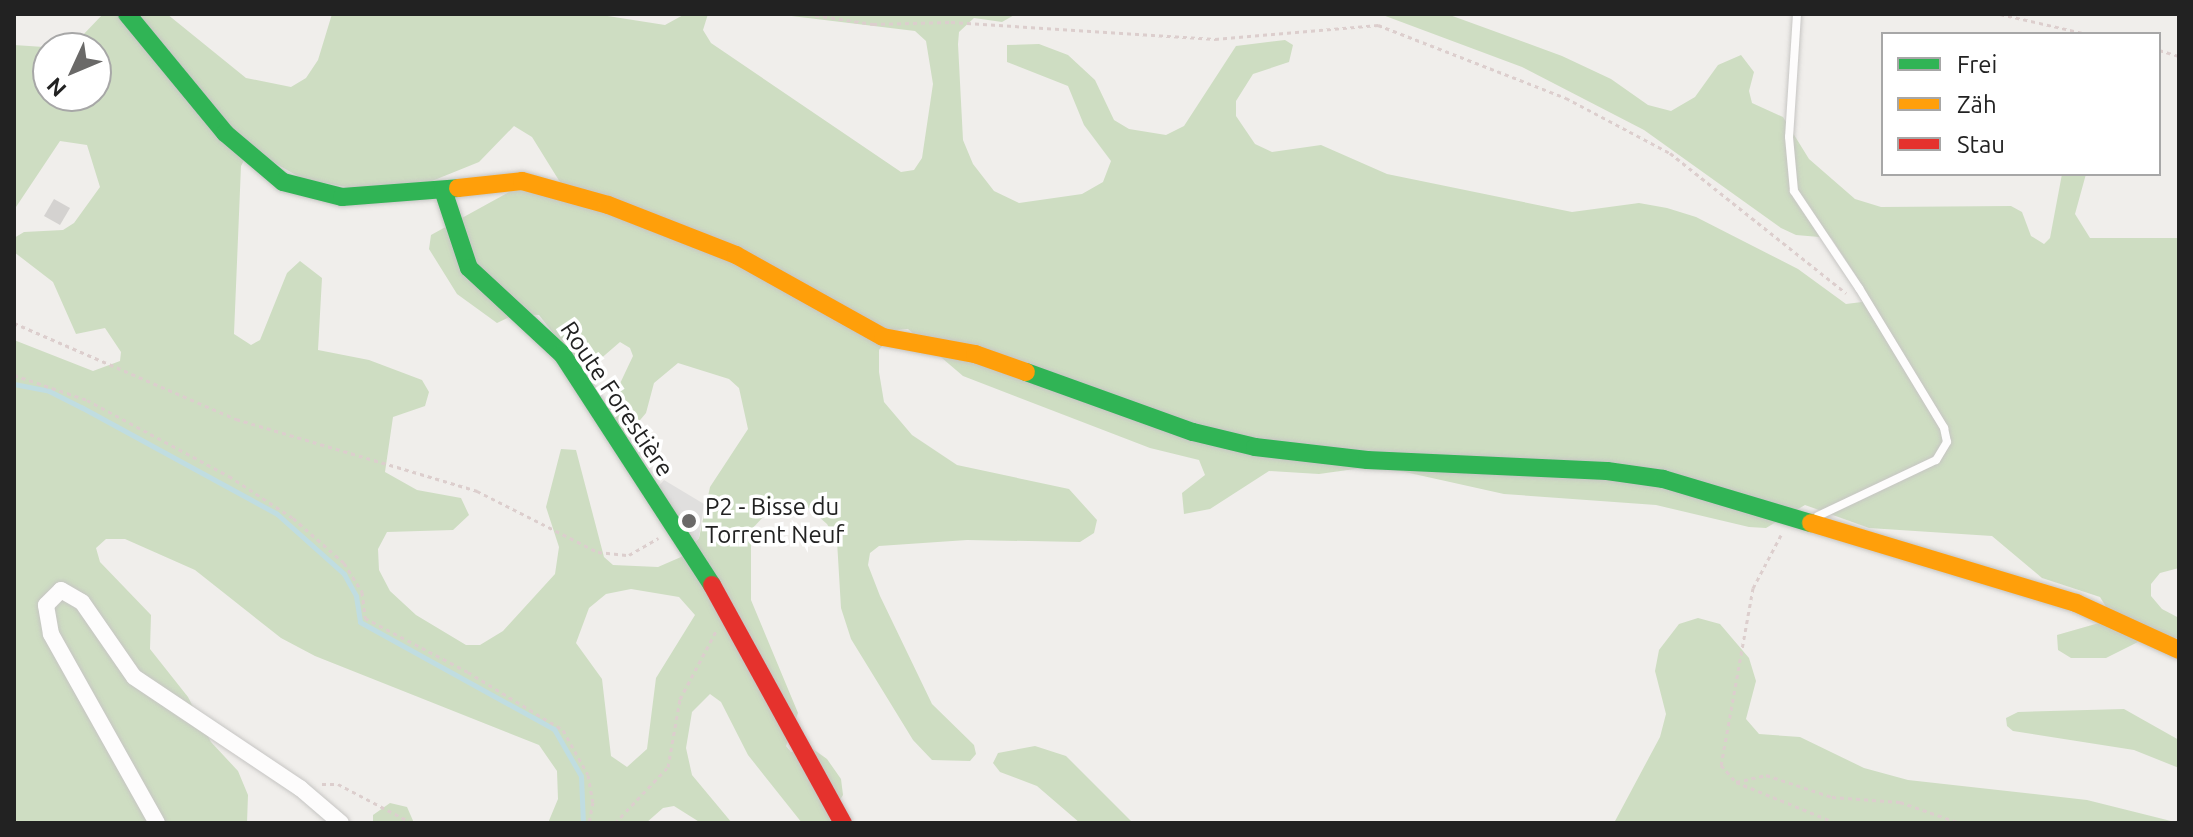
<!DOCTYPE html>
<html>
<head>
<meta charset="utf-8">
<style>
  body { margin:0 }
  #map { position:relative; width:2193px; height:837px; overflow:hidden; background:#f0eeeb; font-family:Ubuntu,sans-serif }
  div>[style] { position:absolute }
  .forest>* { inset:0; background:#ceddc2 }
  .parking>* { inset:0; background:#e0dfde }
  .stream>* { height:5px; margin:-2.5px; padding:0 2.5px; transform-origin:2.5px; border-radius:2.5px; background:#c0dde1 }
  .building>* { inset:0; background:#d4d2d0 }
  .path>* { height:3px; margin-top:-1.5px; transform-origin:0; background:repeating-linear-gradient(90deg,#dccecd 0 4px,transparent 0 8px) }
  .roads { filter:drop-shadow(0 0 2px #c6c5c3) drop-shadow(0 0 2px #c6c5c3) }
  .lane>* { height:8px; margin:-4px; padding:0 4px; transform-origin:4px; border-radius:4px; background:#fdfcfc }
  .street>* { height:16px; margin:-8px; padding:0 8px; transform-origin:8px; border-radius:8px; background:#fdfcfc }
  .fast>* { height:18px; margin:-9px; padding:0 9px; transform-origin:9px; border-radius:9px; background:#30b455 }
  .slow>* { height:18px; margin:-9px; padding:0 9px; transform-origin:9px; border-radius:9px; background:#ff9f0a }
  .jam>* { height:18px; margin:-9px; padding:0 9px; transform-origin:9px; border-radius:9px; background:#e5322d }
  .dots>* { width:22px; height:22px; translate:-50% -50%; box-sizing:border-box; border:4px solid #fff; border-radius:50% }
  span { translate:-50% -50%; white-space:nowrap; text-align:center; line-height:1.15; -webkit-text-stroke:7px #fff; paint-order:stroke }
  .street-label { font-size:24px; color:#222 }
  .poi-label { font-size:24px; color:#222 }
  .left { translate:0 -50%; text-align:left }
  .frame { position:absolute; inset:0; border:16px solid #222; pointer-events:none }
  .legend { position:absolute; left:1881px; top:32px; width:280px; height:144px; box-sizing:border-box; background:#fff; border:2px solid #a7a7a7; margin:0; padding:10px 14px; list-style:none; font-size:24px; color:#222 }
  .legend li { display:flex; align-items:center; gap:16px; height:40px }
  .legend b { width:40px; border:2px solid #a7a7a7 }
  .north { position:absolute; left:32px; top:32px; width:80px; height:80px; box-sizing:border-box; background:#fff; border:2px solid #a7a7a7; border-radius:50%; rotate:226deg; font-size:22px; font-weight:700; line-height:32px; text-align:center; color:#222 }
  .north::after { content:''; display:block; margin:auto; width:28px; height:36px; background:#6a6968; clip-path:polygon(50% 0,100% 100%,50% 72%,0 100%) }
</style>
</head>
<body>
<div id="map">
  <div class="forest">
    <i style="clip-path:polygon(evenodd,103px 14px,167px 14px,246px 78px,291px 87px,306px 78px,318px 60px,332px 14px,595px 14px,665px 25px,685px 14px,708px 14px,703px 30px,711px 43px,901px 172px,914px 170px,922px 158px,933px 84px,926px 41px,915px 31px,775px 14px,1016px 14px,1002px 22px,974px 18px,959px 32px,958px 44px,963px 140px,973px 164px,994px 191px,1019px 203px,1082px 194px,1103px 182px,1111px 161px,1084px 125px,1068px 86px,1007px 62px,1007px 45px,1039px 44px,1068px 55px,1095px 80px,1114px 120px,1129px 129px,1166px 135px,1184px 126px,1236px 46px,1285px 40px,1293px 45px,1289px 62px,1253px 74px,1236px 101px,1236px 116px,1255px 144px,1272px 152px,1321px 145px,1387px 174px,1572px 212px,1639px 203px,1667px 208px,1696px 217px,1798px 269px,1846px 304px,1862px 302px,1858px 279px,1831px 238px,1796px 235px,1781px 228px,1644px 130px,1522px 67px,1380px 14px,1447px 14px,1562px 56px,1611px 79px,1648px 105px,1671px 111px,1695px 97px,1718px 65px,1741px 55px,1754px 72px,1749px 91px,1752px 103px,1783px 117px,1809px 159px,1855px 199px,1881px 207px,2011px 206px,2022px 212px,2031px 236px,2044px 244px,2050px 238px,2062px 174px,2086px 174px,2075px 214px,2090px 238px,2179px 238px,2179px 568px,2160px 573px,2151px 584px,2151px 596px,2162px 609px,2179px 618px,2179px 638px,2142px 640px,2106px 658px,2071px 658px,2058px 650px,2057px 635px,2099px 623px,2108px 610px,2100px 597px,2042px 578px,1992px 536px,1869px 528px,1805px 505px,1766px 528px,1749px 527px,1656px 505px,1504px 494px,1387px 468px,1362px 468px,1319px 474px,1269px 471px,1210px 509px,1184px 514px,1182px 493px,1205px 475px,1199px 460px,1150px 448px,963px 376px,908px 329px,895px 330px,879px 350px,879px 372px,884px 402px,912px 435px,957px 465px,1069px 489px,1097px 520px,1094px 533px,1080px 542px,967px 540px,879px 546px,870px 553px,868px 565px,880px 596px,932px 704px,974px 745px,976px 754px,970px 761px,932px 760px,913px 740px,851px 639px,841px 608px,837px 541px,827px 524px,802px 502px,777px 502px,751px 530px,751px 600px,798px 713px,786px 746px,791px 752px,813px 749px,827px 759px,841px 779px,843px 795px,830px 816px,832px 823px,802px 823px,748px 755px,721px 702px,710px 694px,692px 712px,686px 748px,692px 775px,732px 823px,701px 823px,674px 806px,663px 808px,646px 823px,548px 823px,558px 799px,557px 771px,539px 745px,315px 656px,281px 638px,195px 570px,125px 539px,106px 539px,96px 548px,100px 562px,151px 615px,150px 649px,188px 697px,211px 742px,238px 771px,248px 795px,247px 823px,14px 823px,14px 340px,93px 371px,120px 361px,121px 352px,105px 328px,76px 334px,53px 282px,14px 252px,14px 238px,24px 232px,63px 230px,74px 223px,100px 187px,87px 145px,60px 141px,14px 210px,14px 45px,44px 47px,82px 36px,103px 14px,48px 48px,96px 48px,96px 96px,48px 96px,48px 48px,103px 14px,514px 126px,532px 137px,563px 187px,511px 191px,431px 235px,429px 249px,457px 294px,497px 323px,516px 314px,539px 315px,575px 361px,598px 361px,620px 342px,630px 348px,633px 356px,607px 411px,625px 438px,646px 413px,654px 383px,678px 363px,729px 379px,739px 388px,748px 429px,710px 487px,699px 538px,681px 557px,658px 567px,613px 565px,604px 557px,576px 450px,561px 449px,546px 507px,559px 547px,555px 574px,503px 631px,480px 645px,466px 645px,416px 615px,390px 591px,379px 570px,378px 549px,387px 532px,453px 530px,469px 515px,461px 498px,417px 490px,385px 472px,393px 417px,425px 406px,429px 392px,422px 380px,369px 360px,318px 350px,322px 278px,300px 261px,287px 273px,260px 340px,251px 345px,234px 334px,241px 166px,250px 149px,303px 179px,363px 190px,432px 181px,479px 162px,514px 126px,103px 14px,631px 589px,679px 597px,695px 615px,656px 678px,647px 749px,627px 767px,611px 756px,602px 679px,576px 643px,589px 608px,606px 594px,631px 589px)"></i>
    <i style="clip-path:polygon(1698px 618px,1720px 624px,1749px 658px,1756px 681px,1746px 719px,1759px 734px,1800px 737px,1864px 768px,1908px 780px,2087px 800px,2179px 823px,1614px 823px,1660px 737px,1666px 714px,1655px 671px,1659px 650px,1679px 624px)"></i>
    <i style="clip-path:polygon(2124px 709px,2179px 740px,2179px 768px,2134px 750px,2013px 731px,2007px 726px,2006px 718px,2018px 712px)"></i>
    <i style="clip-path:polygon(1035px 746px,1066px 756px,1133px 823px,1080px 823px,1037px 786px,1000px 772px,993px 763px,998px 753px)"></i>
    <i style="clip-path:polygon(390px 803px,407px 807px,414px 823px,373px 823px,373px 815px)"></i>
  </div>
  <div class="parking">
    <i style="clip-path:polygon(664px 480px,704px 504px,699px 538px,692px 546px,656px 489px)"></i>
  </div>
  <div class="stream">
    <i style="left:14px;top:384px;width:36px;rotate:11deg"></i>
    <i style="left:49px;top:391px;width:36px;rotate:27deg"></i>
    <i style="left:81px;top:407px;width:223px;rotate:28.6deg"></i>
    <i style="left:277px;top:514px;width:90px;rotate:41.8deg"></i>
    <i style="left:344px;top:574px;width:25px;rotate:61deg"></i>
    <i style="left:356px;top:596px;width:26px;rotate:81deg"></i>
    <i style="left:360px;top:622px;width:222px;rotate:28.9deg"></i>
    <i style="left:554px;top:729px;width:54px;rotate:60.1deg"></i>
    <i style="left:581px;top:776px;width:47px;rotate:87.6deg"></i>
  </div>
  <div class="building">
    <i style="clip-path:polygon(54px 199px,70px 208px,60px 225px,44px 216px)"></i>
  </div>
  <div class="path">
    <i style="left:807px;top:14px;width:67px;rotate:8.6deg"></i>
    <i style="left:873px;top:24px;width:78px;rotate:-1.5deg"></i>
    <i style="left:951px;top:22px;width:265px;rotate:3.7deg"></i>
    <i style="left:1215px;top:39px;width:164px;rotate:-4.9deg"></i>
    <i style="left:1378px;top:25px;width:202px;rotate:21.2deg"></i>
    <i style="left:1566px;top:98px;width:118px;rotate:27.9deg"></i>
    <i style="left:1670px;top:153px;width:225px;rotate:38.5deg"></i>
    <i style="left:2000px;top:14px;width:89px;rotate:12.9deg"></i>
    <i style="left:2159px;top:50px;width:21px;rotate:17deg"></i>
    <i style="left:14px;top:323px;width:242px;rotate:23.4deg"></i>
    <i style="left:236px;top:419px;width:252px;rotate:16.6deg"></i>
    <i style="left:477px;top:491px;width:136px;rotate:26.8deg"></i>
    <i style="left:598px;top:552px;width:31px;rotate:6deg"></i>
    <i style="left:629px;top:555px;width:34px;rotate:-30deg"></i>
    <i style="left:14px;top:375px;width:77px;rotate:18.9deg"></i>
    <i style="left:87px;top:400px;width:161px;rotate:28.2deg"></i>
    <i style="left:229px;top:476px;width:77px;rotate:33.3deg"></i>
    <i style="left:293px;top:518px;width:68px;rotate:41.4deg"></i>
    <i style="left:344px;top:563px;width:34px;rotate:58deg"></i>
    <i style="left:362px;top:592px;width:26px;rotate:83deg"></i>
    <i style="left:365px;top:618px;width:116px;rotate:27.7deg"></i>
    <i style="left:468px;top:672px;width:111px;rotate:31.4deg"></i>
    <i style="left:563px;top:730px;width:51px;rotate:60.9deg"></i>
    <i style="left:588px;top:775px;width:27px;rotate:80deg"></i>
    <i style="left:593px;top:802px;width:21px;rotate:101deg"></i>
    <i style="left:1781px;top:535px;width:60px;rotate:117.8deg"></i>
    <i style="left:1753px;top:588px;width:180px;rotate:100.2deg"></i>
    <i style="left:1721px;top:765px;width:23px;rotate:49deg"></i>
    <i style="left:1736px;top:782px;width:108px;rotate:22.3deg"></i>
    <i style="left:1736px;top:782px;width:31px;rotate:-13deg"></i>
    <i style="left:1766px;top:775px;width:70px;rotate:18.4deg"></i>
    <i style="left:1832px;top:797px;width:68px;rotate:4.2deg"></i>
    <i style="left:1900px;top:802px;width:64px;rotate:19.3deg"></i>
    <i style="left:322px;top:784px;width:16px"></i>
    <i style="left:338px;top:784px;width:84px;rotate:27.8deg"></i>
    <i style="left:615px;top:823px;width:77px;rotate:-46.6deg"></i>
    <i style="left:668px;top:767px;width:69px;rotate:-80deg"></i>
    <i style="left:680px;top:699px;width:77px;rotate:-62.1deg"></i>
  </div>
  <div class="roads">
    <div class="lane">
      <i style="left:1797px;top:14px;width:123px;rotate:93.7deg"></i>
      <i style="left:1789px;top:137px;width:54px;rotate:84.7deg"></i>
      <i style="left:1794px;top:191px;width:117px;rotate:56.2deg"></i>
      <i style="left:1859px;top:288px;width:164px;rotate:58.7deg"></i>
      <i style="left:1944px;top:428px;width:14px;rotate:78deg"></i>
      <i style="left:1947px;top:442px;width:21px;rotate:121deg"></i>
      <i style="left:1936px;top:460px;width:131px;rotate:154.6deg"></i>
    </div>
    <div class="street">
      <i style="left:157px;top:823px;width:217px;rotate:-119.3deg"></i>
      <i style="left:51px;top:634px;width:29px;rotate:-100deg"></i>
      <i style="left:46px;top:605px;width:21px;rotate:-45deg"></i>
      <i style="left:61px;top:590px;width:24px;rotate:30deg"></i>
      <i style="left:82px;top:602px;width:91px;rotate:55.3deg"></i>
      <i style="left:134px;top:677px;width:200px;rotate:33.8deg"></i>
      <i style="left:300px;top:788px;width:54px;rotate:40.5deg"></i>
    </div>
    <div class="fast">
      <i style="left:127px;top:14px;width:154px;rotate:50.5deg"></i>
      <i style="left:225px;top:133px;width:76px;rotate:40.2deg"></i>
      <i style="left:283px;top:182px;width:61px;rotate:14.3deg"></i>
      <i style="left:342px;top:197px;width:116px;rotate:-4.4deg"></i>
      <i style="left:443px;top:190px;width:82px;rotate:71.6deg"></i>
      <i style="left:469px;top:268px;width:127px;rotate:42.8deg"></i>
      <i style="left:562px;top:354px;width:275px;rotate:57deg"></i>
      <i style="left:1026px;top:372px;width:177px;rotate:19.8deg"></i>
      <i style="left:1193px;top:432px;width:64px;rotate:13.6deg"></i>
      <i style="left:1255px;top:447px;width:113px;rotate:6.6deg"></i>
      <i style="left:1367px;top:460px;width:240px;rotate:2.6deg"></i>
      <i style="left:1607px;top:471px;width:57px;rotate:8.1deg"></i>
      <i style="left:1663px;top:479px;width:154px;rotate:16.6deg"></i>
    </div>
    <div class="slow">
      <i style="left:458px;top:188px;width:64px;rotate:-6.2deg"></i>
      <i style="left:522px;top:181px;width:89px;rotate:15.6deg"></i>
      <i style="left:608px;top:205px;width:137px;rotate:21.3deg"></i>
      <i style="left:736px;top:255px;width:168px;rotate:29.2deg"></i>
      <i style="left:883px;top:337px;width:94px;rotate:10.5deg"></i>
      <i style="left:975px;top:354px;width:54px;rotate:19.4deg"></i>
      <i style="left:1811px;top:523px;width:277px;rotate:16.8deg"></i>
      <i style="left:2076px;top:603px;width:113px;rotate:24.5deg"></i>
    </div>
    <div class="jam">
      <i style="left:712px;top:585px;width:272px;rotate:61.2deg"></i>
    </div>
  </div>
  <div class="dots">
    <i style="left:689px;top:521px;background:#6a6968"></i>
  </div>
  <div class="street-label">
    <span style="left:617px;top:399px;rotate:56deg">Route Forestière</span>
  </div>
  <div class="poi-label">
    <span class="left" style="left:705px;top:521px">P2 - Bisse du<br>Torrent Neuf</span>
  </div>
  <div class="frame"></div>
  <ul class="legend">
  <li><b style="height:10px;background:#30b455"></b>Frei</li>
  <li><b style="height:10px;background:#ff9f0a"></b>Zäh</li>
  <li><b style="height:10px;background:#e5322d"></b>Stau</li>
  </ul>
  <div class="north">N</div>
</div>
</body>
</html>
